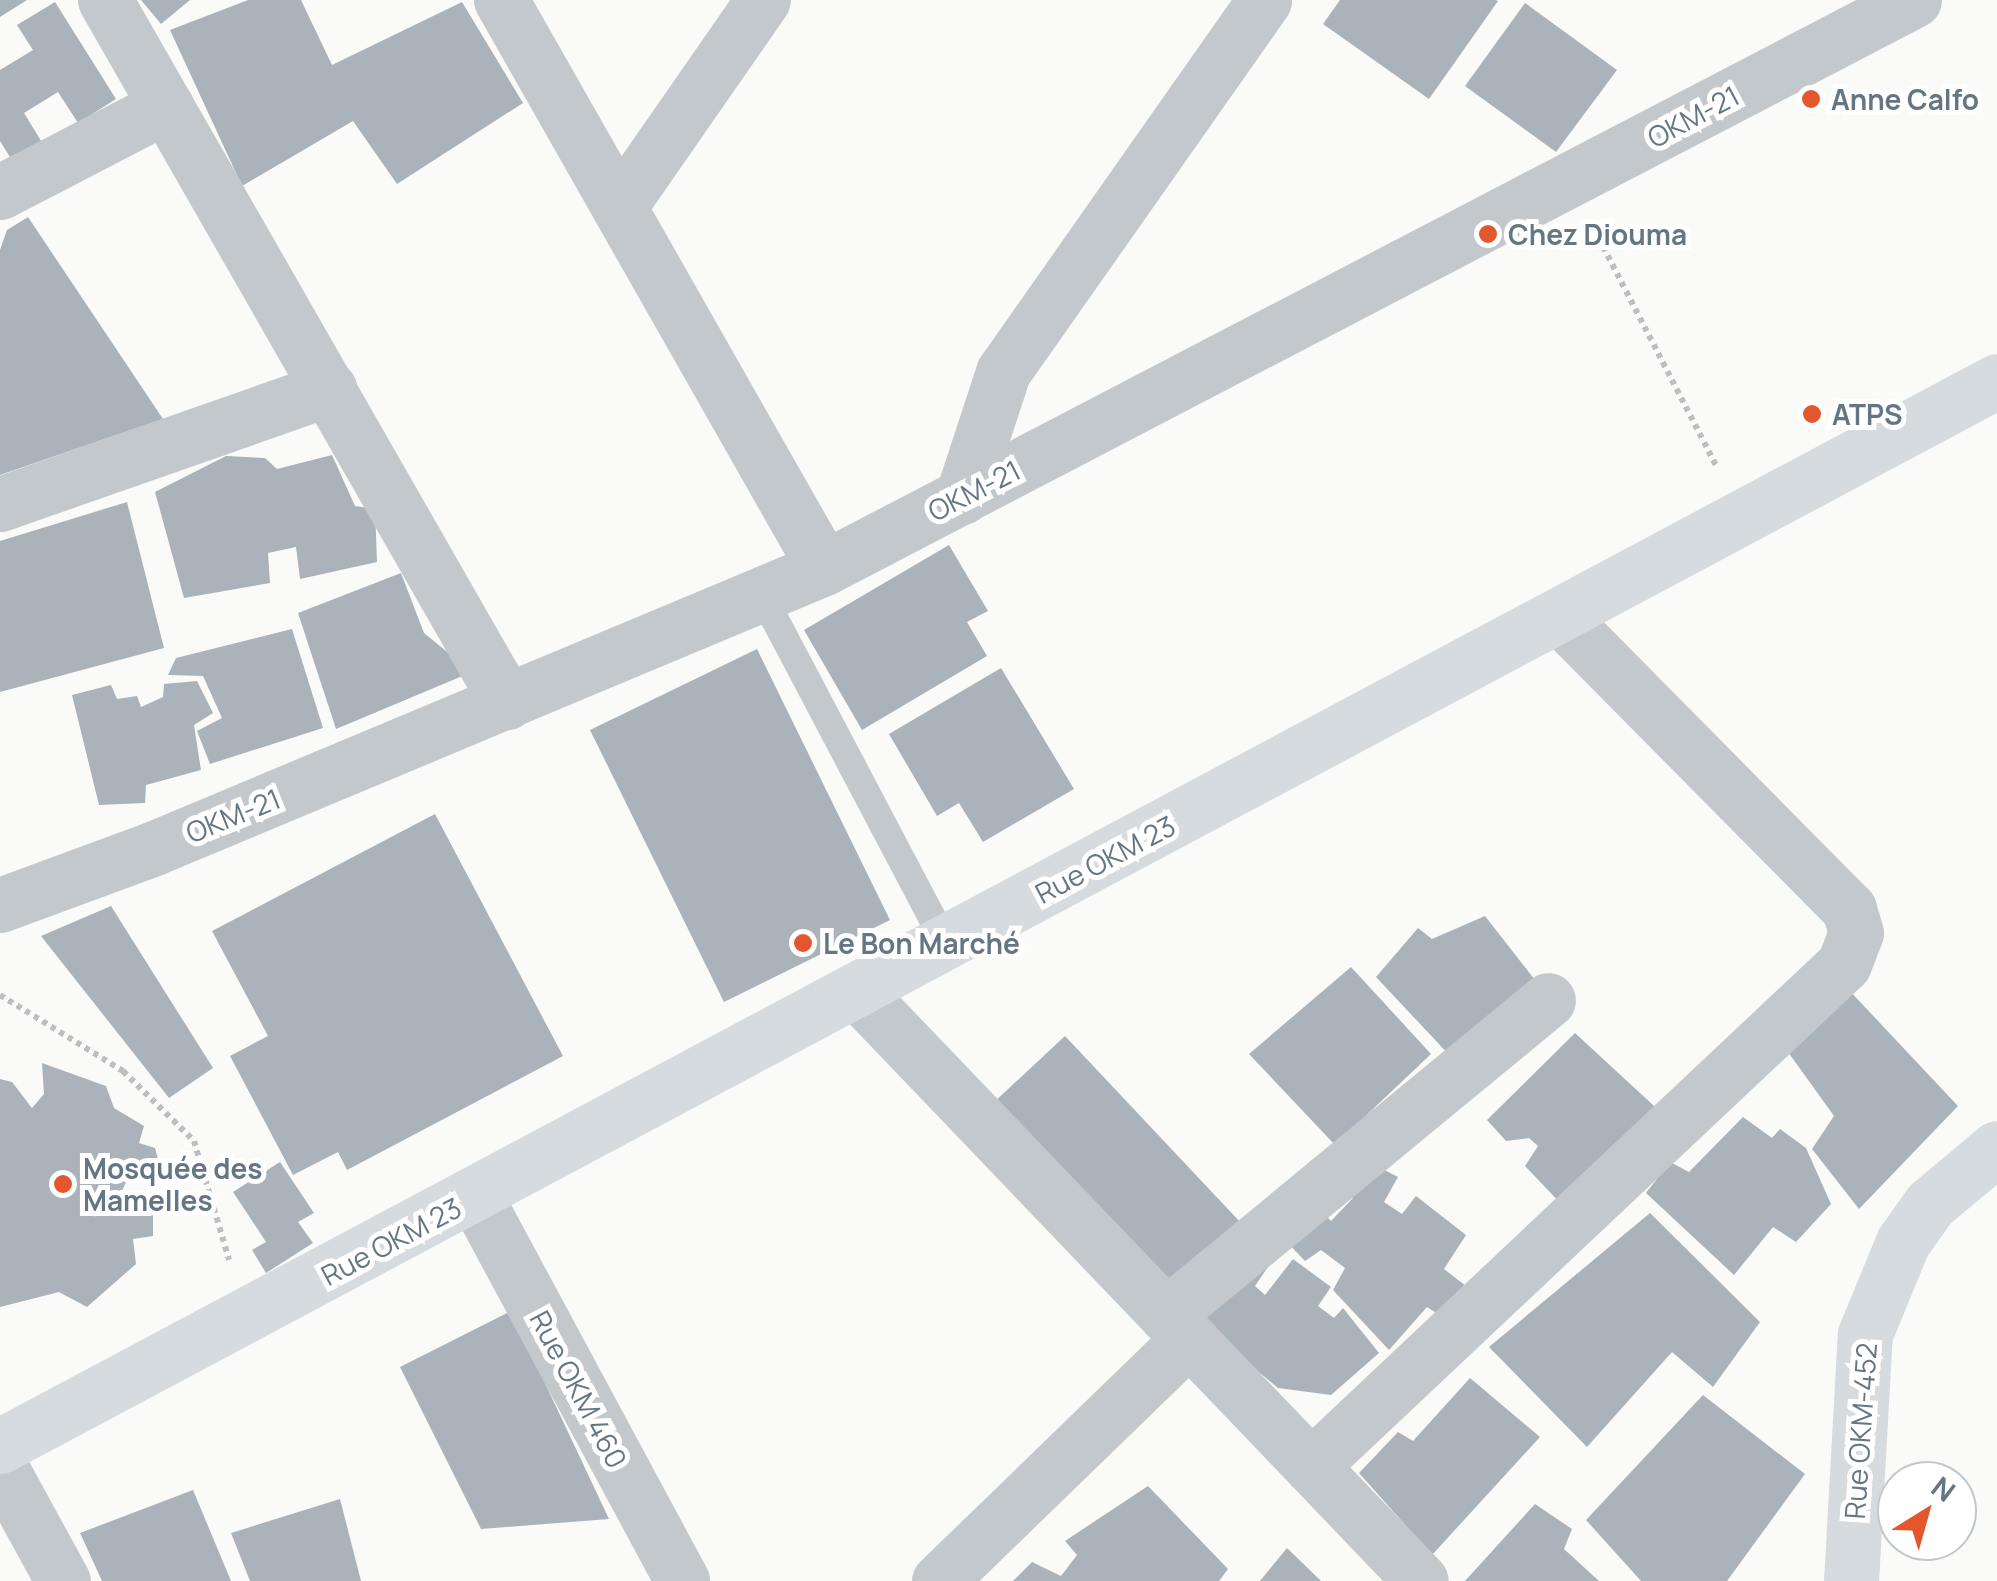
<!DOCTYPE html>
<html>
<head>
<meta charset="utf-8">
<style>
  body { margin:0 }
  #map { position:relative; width:1997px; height:1581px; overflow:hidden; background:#fafaf8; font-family:Manrope,sans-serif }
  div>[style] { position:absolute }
  .building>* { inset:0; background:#aab3b9 }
  .path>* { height:6px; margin-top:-3px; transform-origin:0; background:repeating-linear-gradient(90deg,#bbbfc2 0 5px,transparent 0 10px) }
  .lane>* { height:28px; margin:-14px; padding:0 14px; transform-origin:14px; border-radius:14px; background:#c3c8cc }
  .street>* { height:55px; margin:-27.5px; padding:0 27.5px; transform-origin:27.5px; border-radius:27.5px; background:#c3c8cc }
  .secondary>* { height:55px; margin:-27.5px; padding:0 27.5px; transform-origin:27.5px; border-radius:27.5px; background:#d6dbdf }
  .dots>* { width:28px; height:28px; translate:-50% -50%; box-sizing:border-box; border:5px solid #fff; border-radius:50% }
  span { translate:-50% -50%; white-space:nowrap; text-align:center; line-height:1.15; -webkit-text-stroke:10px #fff; paint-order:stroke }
  .poi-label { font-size:28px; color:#657683; font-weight:700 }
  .left { translate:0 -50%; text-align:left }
  .street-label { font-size:28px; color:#657683 }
  .north { position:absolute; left:1877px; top:1461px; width:100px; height:100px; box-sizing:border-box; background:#fff; border:2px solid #c1c8cd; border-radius:50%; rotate:37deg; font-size:28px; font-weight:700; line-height:40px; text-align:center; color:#657683 }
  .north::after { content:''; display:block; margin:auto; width:35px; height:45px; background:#e4572e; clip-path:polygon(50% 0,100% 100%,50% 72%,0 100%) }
</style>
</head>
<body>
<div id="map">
  <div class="building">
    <i style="clip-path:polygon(0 0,27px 0,0 17px)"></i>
    <i style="clip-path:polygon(141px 0,190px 0,161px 24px)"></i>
    <i style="clip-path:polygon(248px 0,301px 0,332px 65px,462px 2px,523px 103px,397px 184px,353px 121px,242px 186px,170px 30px)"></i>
    <i style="clip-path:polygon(1340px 0,1496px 0,1498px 1px,1429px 99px,1323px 24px)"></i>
    <i style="clip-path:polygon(55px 2px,116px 99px,78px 123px,58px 92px,24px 113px,43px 144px,13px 162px,0 141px,0 70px,33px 50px,17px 25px)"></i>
    <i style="clip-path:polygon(1525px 3px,1617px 70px,1556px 152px,1465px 86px)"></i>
    <i style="clip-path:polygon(28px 217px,163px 419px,0 475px,0 250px,7px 230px)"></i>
    <i style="clip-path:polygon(332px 455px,355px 506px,375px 509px,377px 562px,300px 579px,296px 547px,268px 553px,270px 583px,184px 598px,155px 492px,226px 456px,265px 458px,277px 469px)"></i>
    <i style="clip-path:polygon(127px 502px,164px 648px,0 692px,0 541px)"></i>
    <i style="clip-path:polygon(949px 545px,988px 611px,967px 622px,987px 656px,862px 730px,804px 630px)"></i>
    <i style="clip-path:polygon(401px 573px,424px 633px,472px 672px,336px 729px,298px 613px)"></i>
    <i style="clip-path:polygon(292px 629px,323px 728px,210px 764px,197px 731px,222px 718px,203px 676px,168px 675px,176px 658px)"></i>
    <i style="clip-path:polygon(757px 649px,890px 920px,724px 1002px,590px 730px)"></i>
    <i style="clip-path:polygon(1001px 668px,1074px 789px,983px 842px,959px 803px,937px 816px,889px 734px)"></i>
    <i style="clip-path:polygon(197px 681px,213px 713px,194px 725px,201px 770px,146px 785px,145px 803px,99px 805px,72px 695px,111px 685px,117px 699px,137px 696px,141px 707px,163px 697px,164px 684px)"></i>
    <i style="clip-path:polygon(435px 814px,563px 1056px,347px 1170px,338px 1152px,293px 1175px,230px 1056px,268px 1036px,212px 931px)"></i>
    <i style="clip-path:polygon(111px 906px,213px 1068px,169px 1098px,41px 936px)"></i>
    <i style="clip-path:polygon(1485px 916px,1542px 989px,1453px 1059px,1376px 977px,1418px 928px,1432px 939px)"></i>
    <i style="clip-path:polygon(1351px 967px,1431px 1054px,1335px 1145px,1249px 1054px)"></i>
    <i style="clip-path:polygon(1847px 988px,1958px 1106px,1859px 1209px,1812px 1149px,1834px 1116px,1783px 1045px)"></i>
    <i style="clip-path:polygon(1575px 1033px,1666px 1117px,1565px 1208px,1525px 1166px,1538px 1146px,1529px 1138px,1506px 1141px,1487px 1120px)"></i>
    <i style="clip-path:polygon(1065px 1036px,1242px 1224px,1168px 1293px,991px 1105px)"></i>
    <i style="clip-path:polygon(42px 1063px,106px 1086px,114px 1108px,144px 1126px,139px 1143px,155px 1148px,161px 1170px,153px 1175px,134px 1165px,121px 1193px,153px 1206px,153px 1236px,133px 1239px,136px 1264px,87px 1307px,59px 1292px,0 1307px,0 1079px,12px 1082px,32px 1108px,44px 1094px)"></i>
    <i style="clip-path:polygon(1743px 1117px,1772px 1138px,1780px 1129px,1806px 1148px,1831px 1204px,1796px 1242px,1773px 1227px,1734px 1275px,1646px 1193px,1670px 1162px,1689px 1172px)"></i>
    <i style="clip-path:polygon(1363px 1159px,1398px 1177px,1384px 1202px,1402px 1214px,1416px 1196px,1466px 1235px,1444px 1269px,1466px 1286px,1447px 1320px,1427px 1307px,1389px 1350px,1333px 1290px,1345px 1268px,1321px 1250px,1305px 1261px,1286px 1241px,1318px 1208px,1331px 1221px,1353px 1198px,1337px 1191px)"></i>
    <i style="clip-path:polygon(280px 1162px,314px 1213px,298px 1222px,313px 1243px,266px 1273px,252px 1250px,266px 1242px,233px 1192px)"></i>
    <i style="clip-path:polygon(1650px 1213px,1760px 1322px,1713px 1387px,1672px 1352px,1587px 1447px,1489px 1347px)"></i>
    <i style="clip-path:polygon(1293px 1259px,1331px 1287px,1318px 1306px,1334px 1318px,1343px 1308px,1379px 1353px,1331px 1395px,1278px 1388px,1193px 1317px,1270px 1264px,1255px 1286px,1265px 1295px)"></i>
    <i style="clip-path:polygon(511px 1311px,609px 1519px,481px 1529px,400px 1367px)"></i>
    <i style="clip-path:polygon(1470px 1378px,1540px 1437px,1432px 1555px,1359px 1473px,1398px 1432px,1413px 1441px)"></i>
    <i style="clip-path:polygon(1703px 1395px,1805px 1474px,1727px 1581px,1641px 1581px,1586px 1520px)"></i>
    <i style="clip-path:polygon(1148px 1486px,1228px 1569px,1219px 1581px,1013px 1581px,1032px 1562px,1061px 1576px,1077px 1555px,1065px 1541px)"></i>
    <i style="clip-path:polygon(193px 1490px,231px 1581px,102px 1581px,80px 1533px)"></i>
    <i style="clip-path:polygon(340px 1499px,361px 1581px,250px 1581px,231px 1533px)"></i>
    <i style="clip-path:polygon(1535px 1504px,1572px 1529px,1564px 1549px,1599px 1581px,1465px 1581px)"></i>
    <i style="clip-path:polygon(1287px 1548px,1321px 1581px,1260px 1581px)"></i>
  </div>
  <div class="path">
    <i style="left:1594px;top:229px;width:268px;rotate:62.7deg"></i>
    <i style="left:0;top:995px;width:145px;rotate:31.7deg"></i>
    <i style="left:123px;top:1071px;width:100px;rotate:44.6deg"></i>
    <i style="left:194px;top:1141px;width:124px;rotate:73.6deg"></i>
  </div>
  <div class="lane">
    <i style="left:762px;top:595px;width:395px;rotate:62.2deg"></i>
  </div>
  <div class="street">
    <i style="left:105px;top:0;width:809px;rotate:60.2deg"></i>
    <i style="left:501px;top:0;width:653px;rotate:60.37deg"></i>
    <i style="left:0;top:192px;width:187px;rotate:-27.4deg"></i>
    <i style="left:619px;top:207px;width:252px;rotate:-55.2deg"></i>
    <i style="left:962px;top:497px;width:132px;rotate:-71.8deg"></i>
    <i style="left:1003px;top:372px;width:454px;rotate:-54.9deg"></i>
    <i style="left:0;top:504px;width:349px;rotate:-19.3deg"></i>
    <i style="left:0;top:905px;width:162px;rotate:-20.2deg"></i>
    <i style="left:152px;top:849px;width:728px;rotate:-22.69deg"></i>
    <i style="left:824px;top:568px;width:1229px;rotate:-27.52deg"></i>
    <i style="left:857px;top:992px;width:815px;rotate:46.24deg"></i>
    <i style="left:475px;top:1196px;width:437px;rotate:61.7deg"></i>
    <i style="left:1166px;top:1315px;width:495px;rotate:-39.5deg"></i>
    <i style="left:0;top:1466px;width:131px;rotate:61.3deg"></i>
    <i style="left:1311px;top:1466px;width:732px;rotate:-43.28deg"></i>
    <i style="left:1844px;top:964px;width:33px;rotate:-69deg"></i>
    <i style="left:1856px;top:933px;width:25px;rotate:-106deg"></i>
    <i style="left:1849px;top:909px;width:412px;rotate:-134.7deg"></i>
    <i style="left:939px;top:1581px;width:348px;rotate:-44.1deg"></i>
  </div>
  <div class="secondary">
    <i style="left:0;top:1446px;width:2263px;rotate:-28.07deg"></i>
    <i style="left:1851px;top:1581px;width:247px;rotate:-86.8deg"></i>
    <i style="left:1865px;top:1334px;width:100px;rotate:-67.6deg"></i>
    <i style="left:1903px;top:1242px;width:47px;rotate:-54.6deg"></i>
    <i style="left:1930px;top:1204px;width:87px;rotate:-39.9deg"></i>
  </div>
  <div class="dots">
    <i style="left:1811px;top:99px;background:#e4572e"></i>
    <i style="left:1488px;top:234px;background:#e4572e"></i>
    <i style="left:1812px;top:414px;background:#e4572e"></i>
    <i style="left:803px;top:943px;background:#e4572e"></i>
    <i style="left:63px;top:1184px;background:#e4572e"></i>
  </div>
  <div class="poi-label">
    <span class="left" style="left:1831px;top:99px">Anne Calfo</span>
    <span class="left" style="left:1508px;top:234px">Chez Diouma</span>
    <span class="left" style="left:1832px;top:414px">ATPS</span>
    <span class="left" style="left:823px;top:943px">Le Bon Marché</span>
    <span class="left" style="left:83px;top:1184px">Mosquée des<br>Mamelles</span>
  </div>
  <div class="street-label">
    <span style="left:1693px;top:116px;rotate:-28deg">OKM-21</span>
    <span style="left:974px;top:490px;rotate:-27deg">OKM-21</span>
    <span style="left:233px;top:815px;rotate:-22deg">OKM-21</span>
    <span style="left:1105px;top:859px;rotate:-28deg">Rue OKM 23</span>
    <span style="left:391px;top:1241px;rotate:-28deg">Rue OKM 23</span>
    <span style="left:579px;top:1389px;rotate:62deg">Rue OKM 460</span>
    <span style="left:1860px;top:1431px;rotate:-86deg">Rue OKM-452</span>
  </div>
  <div class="north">N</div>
</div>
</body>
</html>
